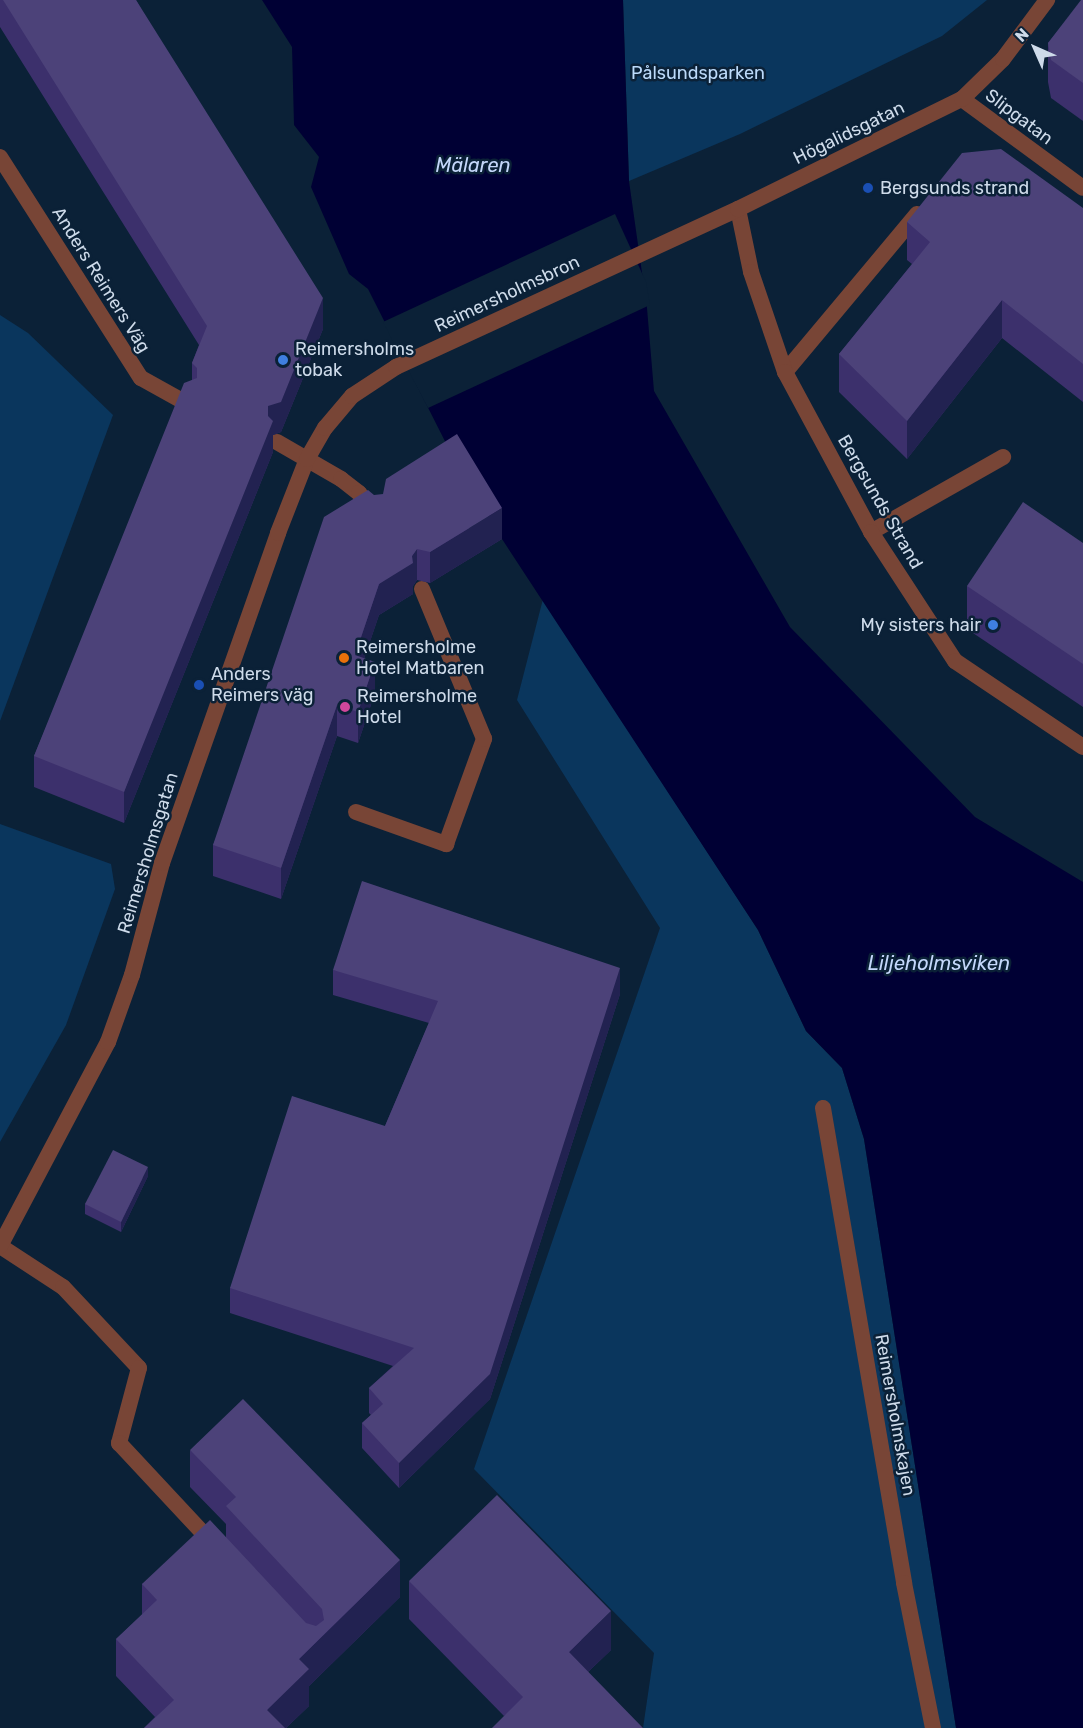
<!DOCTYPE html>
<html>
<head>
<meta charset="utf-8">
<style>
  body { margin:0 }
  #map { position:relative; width:1083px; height:1728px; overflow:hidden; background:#0b2137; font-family:Rubik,sans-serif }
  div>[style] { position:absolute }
  .green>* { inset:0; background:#0a365d }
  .water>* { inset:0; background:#000034 }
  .pier>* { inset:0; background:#0b2137 }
  .service>* { height:16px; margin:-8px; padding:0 8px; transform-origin:8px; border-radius:8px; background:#784536 }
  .pedestrian>* { height:16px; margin:-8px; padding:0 8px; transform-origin:8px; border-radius:8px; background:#784536 }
  .minor>* { height:16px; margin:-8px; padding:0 8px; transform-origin:8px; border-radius:8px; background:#784536 }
  .wall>* { inset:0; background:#3c306c }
  .shaded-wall>* { inset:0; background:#222251 }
  .building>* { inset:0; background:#4c4279 }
  .dots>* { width:16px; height:16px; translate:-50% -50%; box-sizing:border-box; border:3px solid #0b2137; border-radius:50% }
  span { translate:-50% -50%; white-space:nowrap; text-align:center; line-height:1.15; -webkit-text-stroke:5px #0b2137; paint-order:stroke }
  .park-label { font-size:18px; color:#bcdafa }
  .street-label { font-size:18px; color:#cedbea }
  .poi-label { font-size:18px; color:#cedbea }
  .left { translate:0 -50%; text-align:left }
  .right { translate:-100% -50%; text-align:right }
  .water-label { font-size:20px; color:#c4d7fb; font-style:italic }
  .north { position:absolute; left:1005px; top:18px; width:60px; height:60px; -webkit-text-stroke:4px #0b2137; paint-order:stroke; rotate:315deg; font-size:16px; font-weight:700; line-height:24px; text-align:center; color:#cedbea }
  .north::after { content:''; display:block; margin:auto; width:21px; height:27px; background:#cedbea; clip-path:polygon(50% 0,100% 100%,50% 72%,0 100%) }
</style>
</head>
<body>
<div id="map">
  <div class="green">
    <i style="clip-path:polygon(623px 0,987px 0,942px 36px,740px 134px,629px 181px)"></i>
    <i style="clip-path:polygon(0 315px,28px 333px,113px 415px,0 721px)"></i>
    <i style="clip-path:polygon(543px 599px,758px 930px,806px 1031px,842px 1068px,864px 1139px,956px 1728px,643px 1728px,654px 1653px,474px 1469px,660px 928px,517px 700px)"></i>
    <i style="clip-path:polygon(0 824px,111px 864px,115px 889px,66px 1025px,0 1142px)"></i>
  </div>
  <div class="water">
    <i style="clip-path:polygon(262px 0,623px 0,629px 181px,647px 308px,654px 391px,790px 627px,975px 817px,1083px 882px,1083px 1728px,956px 1728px,864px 1139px,842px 1068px,806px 1031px,758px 930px,502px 539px,457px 465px,368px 289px,349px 274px,311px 187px,319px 157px,294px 125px,292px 47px)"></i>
  </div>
  <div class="pier">
    <i style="clip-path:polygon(615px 214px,646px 282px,650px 305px,428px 408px,383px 322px)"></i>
  </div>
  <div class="service">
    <i style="left:785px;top:372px;width:206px;rotate:-50.1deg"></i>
    <i style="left:871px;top:532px;width:152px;rotate:-29.6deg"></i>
    <i style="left:356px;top:812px;width:96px;rotate:19.6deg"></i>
    <i style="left:446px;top:844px;width:112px;rotate:-70.1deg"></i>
    <i style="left:0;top:1246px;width:75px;rotate:33.1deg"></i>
    <i style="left:63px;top:1287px;width:111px;rotate:46.8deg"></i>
    <i style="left:139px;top:1368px;width:78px;rotate:104.9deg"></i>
    <i style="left:119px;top:1443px;width:139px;rotate:47deg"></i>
  </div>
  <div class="pedestrian">
    <i style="left:823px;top:1108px;width:482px;rotate:80.3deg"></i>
    <i style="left:904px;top:1583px;width:148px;rotate:78.7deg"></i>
  </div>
  <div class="minor">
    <i style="left:962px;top:99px;width:150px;rotate:36.3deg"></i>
    <i style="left:0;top:157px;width:262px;rotate:57.5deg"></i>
    <i style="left:141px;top:378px;width:54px;rotate:29deg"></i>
    <i style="left:738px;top:209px;width:64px;rotate:78.3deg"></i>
    <i style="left:751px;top:272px;width:106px;rotate:71.2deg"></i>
    <i style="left:785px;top:372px;width:182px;rotate:61.7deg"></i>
    <i style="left:871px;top:532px;width:154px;rotate:56.9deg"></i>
    <i style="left:955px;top:661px;width:154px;rotate:33.9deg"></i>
    <i style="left:277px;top:442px;width:74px;rotate:30deg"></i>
    <i style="left:341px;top:479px;width:23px;rotate:38deg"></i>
    <i style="left:359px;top:493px;width:26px;rotate:51deg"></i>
    <i style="left:422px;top:589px;width:162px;rotate:67.5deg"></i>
    <i style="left:0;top:1246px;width:231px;rotate:-62.1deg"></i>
    <i style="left:108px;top:1042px;width:71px;rotate:-70.3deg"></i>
    <i style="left:132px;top:975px;width:116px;rotate:-75deg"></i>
    <i style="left:162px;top:863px;width:350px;rotate:-70.6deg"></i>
    <i style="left:278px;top:533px;width:79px;rotate:-68.6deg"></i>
    <i style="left:307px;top:459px;width:36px;rotate:-60deg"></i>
    <i style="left:325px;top:428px;width:42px;rotate:-49.8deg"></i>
    <i style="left:352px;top:396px;width:53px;rotate:-33.4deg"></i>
    <i style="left:396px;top:367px;width:377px;rotate:-24.8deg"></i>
    <i style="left:738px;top:209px;width:250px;rotate:-26.2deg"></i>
    <i style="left:962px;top:99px;width:57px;rotate:-44.3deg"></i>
    <i style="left:1003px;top:59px;width:74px;rotate:-53.3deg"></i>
  </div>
  <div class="wall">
    <i style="clip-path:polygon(0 0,136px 0,323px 329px,281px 432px,273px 435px,273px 452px,124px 823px,34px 787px,34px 756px,192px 380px,192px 363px,199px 345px,0 27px)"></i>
    <i style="clip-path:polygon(1083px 0,1083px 121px,1051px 98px,1048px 82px,1048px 43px)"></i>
    <i style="clip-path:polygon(1083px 208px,1083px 402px,1002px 338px,907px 459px,839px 392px,839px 354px,912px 264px,907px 260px,907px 222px)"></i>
    <i style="clip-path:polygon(374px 495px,502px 539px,430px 583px,417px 580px,413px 586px,413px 594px,379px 615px,364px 659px,375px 693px,358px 743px,337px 736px,281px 899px,213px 876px,213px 845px)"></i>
    <i style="clip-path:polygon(1083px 543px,1083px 707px,967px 629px,967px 586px)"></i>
    <i style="clip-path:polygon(333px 970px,620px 994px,490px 1399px,399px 1488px,362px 1448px,362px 1423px,371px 1415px,369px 1413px,369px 1388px,393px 1366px,230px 1313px,230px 1288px,385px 1126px,429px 1023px,333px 995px)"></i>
    <i style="clip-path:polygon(148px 1176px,121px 1232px,85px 1214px,85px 1204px)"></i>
    <i style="clip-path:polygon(190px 1450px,400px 1597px,309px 1686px,309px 1706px,286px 1728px,144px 1728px,155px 1717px,116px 1676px,116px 1639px,142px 1615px,142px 1584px,226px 1537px,226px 1524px,190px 1487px)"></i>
    <i style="clip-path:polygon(409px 1581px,611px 1650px,588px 1672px,504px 1716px,409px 1619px)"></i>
  </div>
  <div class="shaded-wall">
    <i style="clip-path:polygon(323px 298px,323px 329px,281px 432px,273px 435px,273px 452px,124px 823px,124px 792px,268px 406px)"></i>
    <i style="clip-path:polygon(1002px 300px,1002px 338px,907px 459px,907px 421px)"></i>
    <i style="clip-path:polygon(502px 508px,502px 539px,430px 583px,430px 552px)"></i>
    <i style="clip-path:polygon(417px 549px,417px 580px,413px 586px,413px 594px,379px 615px,355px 686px,355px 655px,379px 584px,412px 556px)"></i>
    <i style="clip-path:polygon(375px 662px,375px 693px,358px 743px,358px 712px)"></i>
    <i style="clip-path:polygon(337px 705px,337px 736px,281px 899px,281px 868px)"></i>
    <i style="clip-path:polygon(620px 968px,620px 994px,490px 1399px,399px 1488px,399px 1463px)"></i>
    <i style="clip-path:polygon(148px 1167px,148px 1176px,121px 1232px,121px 1222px)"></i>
    <i style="clip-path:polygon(400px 1560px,400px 1597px,309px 1686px,309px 1706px,286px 1728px,267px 1728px,267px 1710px,299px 1659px)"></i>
    <i style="clip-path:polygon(611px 1611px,611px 1650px,569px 1690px,569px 1652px)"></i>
  </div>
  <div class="building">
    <i style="clip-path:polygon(3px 0,136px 0,323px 298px,281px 402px,268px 406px,268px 416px,273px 421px,124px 792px,34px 756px,184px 383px,197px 378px,197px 368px,192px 363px,207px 326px)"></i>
    <i style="clip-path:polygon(1081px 0,1083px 0,1083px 83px,1051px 60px,1048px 43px)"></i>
    <i style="clip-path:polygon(1001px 149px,1083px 208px,1083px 364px,1002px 300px,907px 421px,839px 354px,930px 242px,907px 222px,962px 153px)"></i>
    <i style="clip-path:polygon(457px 434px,502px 508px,430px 552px,417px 549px,412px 556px,413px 563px,379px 584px,355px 655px,375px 662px,358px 712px,337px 705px,281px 868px,213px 845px,324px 517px,368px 490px,374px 495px,383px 494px,386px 479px)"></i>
    <i style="clip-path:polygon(1023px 502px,1083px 543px,1083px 664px,967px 586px)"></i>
    <i style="clip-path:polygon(362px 881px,620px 968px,490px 1374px,399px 1463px,362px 1423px,383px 1404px,369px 1388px,414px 1348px,230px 1288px,292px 1096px,385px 1126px,438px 1001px,333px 970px)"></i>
    <i style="clip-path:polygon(113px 1150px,148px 1167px,121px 1222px,85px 1204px)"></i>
    <i style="clip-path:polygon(243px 1399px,400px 1560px,299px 1659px,309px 1669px,267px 1710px,285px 1728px,144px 1728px,174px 1700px,116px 1639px,157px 1600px,142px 1584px,210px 1520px,306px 1623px,316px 1626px,324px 1620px,322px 1609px,226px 1506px,236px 1497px,190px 1450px)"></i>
    <i style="clip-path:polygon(497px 1495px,611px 1611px,569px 1652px,643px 1728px,492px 1728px,523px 1697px,409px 1581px)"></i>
  </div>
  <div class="dots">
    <i style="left:868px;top:188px;background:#1a4fb4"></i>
    <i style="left:283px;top:360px;background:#3f7fe0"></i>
    <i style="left:993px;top:625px;background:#3f7fe0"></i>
    <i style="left:344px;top:658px;background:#e8710a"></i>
    <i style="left:199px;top:685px;background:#1a4fb4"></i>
    <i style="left:345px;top:707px;background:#d1479c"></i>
  </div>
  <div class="park-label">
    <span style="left:698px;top:73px">Pålsundsparken</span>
  </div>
  <div class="street-label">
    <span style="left:1019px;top:117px;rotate:37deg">Slipgatan</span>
    <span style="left:849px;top:133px;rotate:-26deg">Högalidsgatan</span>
    <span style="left:101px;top:280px;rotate:58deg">Anders Reimers Väg</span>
    <span style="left:507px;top:294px;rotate:-25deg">Reimersholmsbron</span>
    <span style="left:880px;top:502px;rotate:60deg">Bergsunds Strand</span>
    <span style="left:148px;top:853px;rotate:-73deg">Reimersholmsgatan</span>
    <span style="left:895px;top:1415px;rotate:80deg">Reimersholmskajen</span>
  </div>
  <div class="poi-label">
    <span class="left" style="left:880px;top:188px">Bergsunds strand</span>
    <span class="left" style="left:295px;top:360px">Reimersholms<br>tobak</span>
    <span class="right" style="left:981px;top:625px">My sisters hair</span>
    <span class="left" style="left:356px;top:658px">Reimersholme<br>Hotel Matbaren</span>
    <span class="left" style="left:211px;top:685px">Anders<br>Reimers väg</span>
    <span class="left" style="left:357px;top:707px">Reimersholme<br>Hotel</span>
  </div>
  <div class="water-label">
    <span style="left:473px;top:165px">Mälaren</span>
    <span style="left:939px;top:963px">Liljeholmsviken</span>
  </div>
  <div class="north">N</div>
</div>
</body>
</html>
